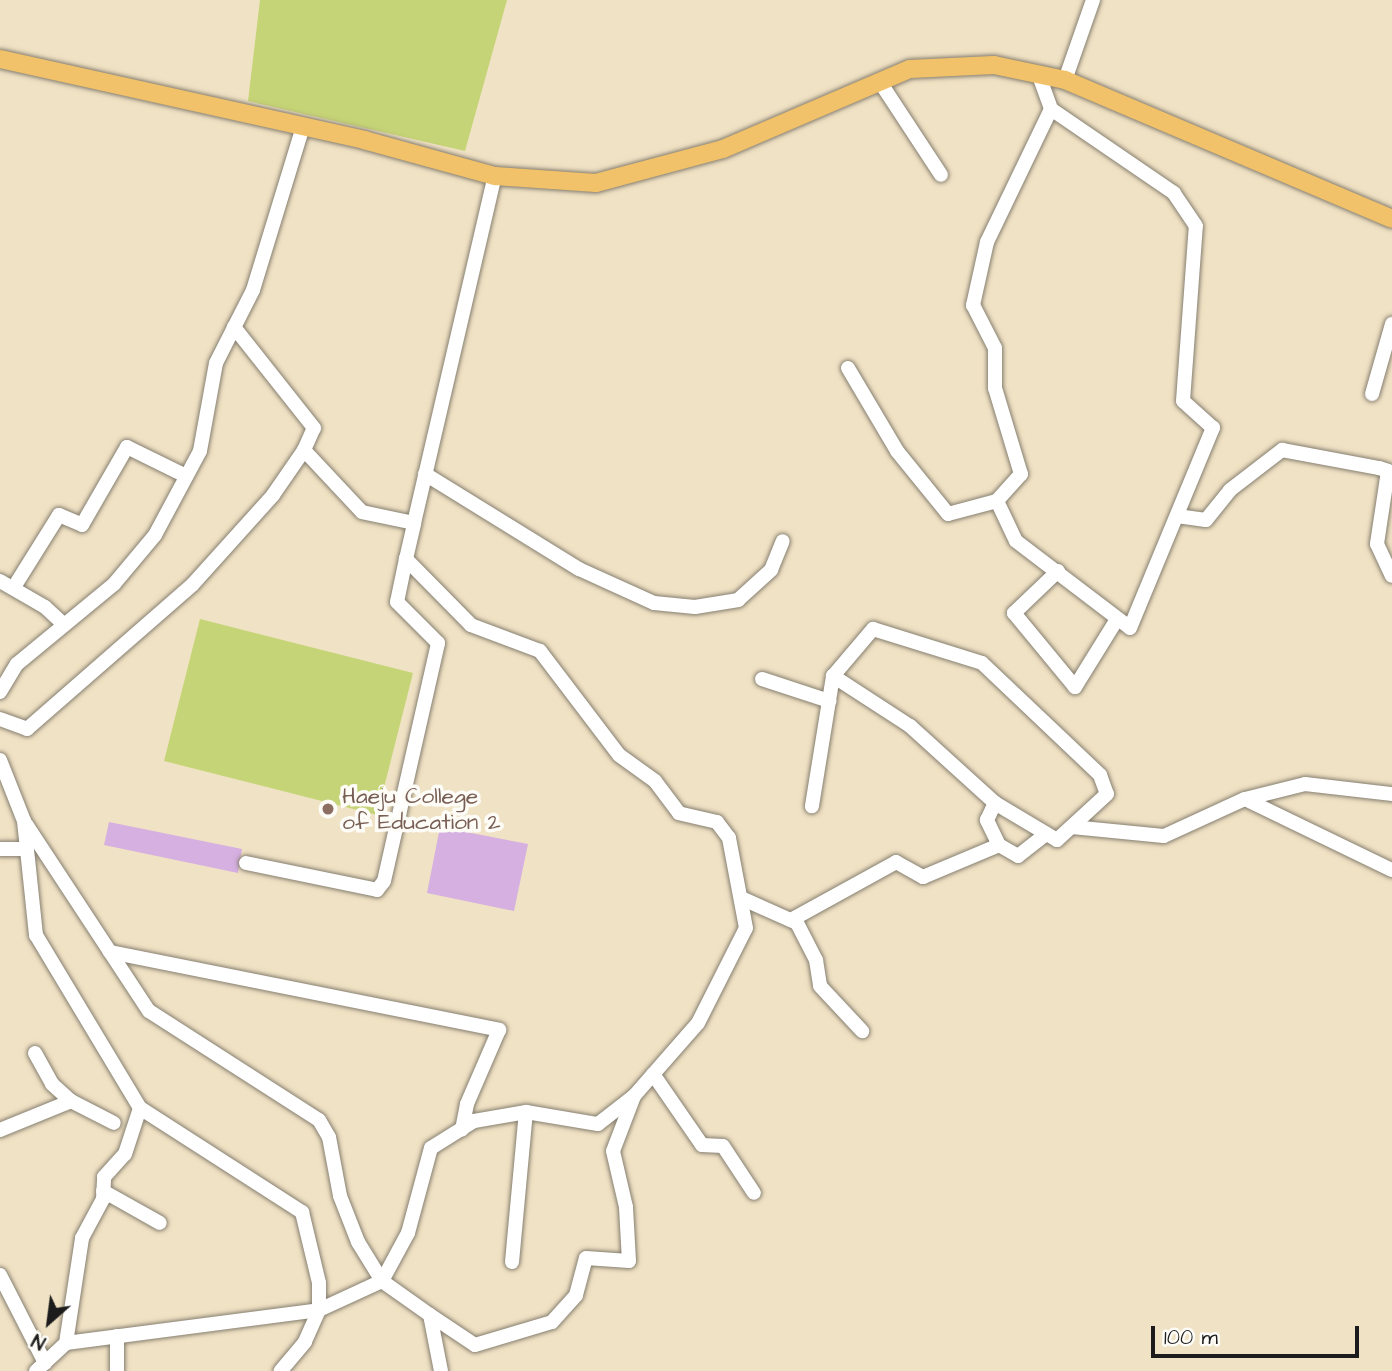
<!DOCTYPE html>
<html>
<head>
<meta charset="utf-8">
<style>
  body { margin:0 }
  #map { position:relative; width:1392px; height:1371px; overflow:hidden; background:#f0e2c4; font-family:"Architects Daughter",sans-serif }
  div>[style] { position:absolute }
  .green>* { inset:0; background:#c5d476 }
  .building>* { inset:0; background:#d5b0e1 }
  .roads { filter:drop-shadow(0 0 2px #867f70) drop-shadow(0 0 2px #867f70) }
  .minor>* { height:14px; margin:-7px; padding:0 7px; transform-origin:7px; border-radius:7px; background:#fff }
  .major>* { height:18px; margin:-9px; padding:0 9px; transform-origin:9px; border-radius:9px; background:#f2c26a }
  .dots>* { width:19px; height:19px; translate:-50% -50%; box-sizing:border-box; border:4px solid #fdfcf7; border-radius:50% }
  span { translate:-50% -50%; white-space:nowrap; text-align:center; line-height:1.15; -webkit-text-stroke:7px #fdfcf7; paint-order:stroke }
  .education-label { font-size:23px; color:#785e54 }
  .left { translate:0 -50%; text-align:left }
  .north { position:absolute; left:14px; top:1287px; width:70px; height:70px; -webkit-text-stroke:5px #fdfcf7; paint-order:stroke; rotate:208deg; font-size:19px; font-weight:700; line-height:28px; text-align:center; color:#1c1c1c }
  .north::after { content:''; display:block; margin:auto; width:24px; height:32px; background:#1c1c1c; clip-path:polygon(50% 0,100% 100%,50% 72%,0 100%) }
  .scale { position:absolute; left:1151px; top:1326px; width:208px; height:32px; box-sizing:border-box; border:4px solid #1c1c1c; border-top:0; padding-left:9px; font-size:21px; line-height:24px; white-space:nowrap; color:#1c1c1c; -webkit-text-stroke:5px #fdfcf7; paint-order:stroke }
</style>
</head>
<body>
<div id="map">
  <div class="green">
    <i style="clip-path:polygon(260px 0,507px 0,465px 151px,248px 101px)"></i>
    <i style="clip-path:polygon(200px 619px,413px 673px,377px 815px,164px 761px)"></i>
  </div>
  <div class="building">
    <i style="clip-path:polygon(109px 822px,242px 849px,238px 873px,104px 845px)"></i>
    <i style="clip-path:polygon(440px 827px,528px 844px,514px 911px,427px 893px)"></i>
  </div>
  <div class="roads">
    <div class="minor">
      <i style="left:1038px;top:73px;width:38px;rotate:70deg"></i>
      <i style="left:1051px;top:109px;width:148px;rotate:115.7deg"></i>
      <i style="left:987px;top:242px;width:65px;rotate:102.5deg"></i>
      <i style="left:973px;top:305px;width:48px;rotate:62.9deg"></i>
      <i style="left:995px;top:348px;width:40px;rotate:90deg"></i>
      <i style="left:995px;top:388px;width:90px;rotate:73.2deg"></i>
      <i style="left:1021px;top:474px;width:36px;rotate:132deg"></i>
      <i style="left:997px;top:501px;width:44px;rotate:64.6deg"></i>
      <i style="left:1016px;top:541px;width:143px;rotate:37.3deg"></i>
      <i style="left:1130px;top:628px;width:217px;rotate:-67.5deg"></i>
      <i style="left:1213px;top:428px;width:40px;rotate:-138deg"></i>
      <i style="left:1183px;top:401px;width:175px;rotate:-85.8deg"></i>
      <i style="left:1196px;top:226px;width:40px;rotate:-124deg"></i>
      <i style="left:1174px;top:193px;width:149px;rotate:-145.7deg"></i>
      <i style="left:1065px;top:80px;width:85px;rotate:-70.7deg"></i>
      <i style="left:880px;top:82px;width:111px;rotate:56.7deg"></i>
      <i style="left:848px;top:368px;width:96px;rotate:59.4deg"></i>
      <i style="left:897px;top:451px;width:81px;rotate:51deg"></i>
      <i style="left:948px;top:514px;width:51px;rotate:-14.9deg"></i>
      <i style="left:1372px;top:394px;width:73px;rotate:-74.1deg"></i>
      <i style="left:425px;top:474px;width:181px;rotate:31.7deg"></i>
      <i style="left:579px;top:569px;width:82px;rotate:24.4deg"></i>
      <i style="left:654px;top:603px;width:41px;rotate:5.6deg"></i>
      <i style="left:695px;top:607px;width:44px;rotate:-9.2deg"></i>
      <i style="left:738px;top:600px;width:45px;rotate:-42.3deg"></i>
      <i style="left:771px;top:570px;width:31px;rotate:-68deg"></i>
      <i style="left:1177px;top:516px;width:29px;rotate:8deg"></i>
      <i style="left:1206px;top:520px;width:38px;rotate:-51deg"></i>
      <i style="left:1230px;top:490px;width:66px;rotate:-37.6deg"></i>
      <i style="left:1282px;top:450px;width:99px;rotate:10.5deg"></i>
      <i style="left:1379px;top:468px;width:9px;rotate:18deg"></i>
      <i style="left:1388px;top:471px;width:74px;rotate:98.6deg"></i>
      <i style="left:1377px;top:544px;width:35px;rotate:65deg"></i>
      <i style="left:414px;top:523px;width:356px;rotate:-76.9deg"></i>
      <i style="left:1058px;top:571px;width:61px;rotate:136.3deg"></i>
      <i style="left:1014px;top:613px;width:96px;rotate:50.5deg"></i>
      <i style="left:1075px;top:687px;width:78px;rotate:-58.2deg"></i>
      <i style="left:0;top:581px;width:52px;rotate:30deg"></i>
      <i style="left:45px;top:607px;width:26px;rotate:43deg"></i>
      <i style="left:14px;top:587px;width:85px;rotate:-58deg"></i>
      <i style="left:59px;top:515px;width:25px;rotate:23deg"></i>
      <i style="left:82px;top:525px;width:90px;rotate:-60deg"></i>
      <i style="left:127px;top:447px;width:66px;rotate:26.2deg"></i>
      <i style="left:833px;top:676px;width:62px;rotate:-49.6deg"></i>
      <i style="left:873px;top:629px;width:114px;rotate:17.3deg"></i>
      <i style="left:982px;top:663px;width:163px;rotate:43.5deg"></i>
      <i style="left:1100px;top:775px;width:20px;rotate:70deg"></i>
      <i style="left:1107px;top:794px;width:68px;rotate:137.4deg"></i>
      <i style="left:1057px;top:840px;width:72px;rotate:-149.2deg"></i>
      <i style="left:762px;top:679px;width:71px;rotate:18.2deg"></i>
      <i style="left:0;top:692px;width:33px;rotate:-59deg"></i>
      <i style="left:17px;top:664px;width:126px;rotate:-39.5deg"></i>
      <i style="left:114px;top:584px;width:64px;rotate:-50.1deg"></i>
      <i style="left:155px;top:535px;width:95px;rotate:-61.8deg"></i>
      <i style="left:200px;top:451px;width:89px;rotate:-79.7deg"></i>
      <i style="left:216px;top:363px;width:82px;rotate:-63.1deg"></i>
      <i style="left:253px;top:290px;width:171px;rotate:-73deg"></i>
      <i style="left:0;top:719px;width:29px;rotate:20deg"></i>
      <i style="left:27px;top:729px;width:220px;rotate:-41.1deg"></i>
      <i style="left:193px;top:584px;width:120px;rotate:-48deg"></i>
      <i style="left:273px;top:495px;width:55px;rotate:-55.4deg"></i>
      <i style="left:0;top:760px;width:66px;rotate:68.5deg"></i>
      <i style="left:24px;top:821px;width:115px;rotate:84deg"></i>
      <i style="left:36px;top:935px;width:202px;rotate:59deg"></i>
      <i style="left:140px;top:1108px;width:193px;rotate:32.7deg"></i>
      <i style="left:302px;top:1212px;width:73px;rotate:76.5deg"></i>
      <i style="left:319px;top:1283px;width:27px;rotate:90deg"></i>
      <i style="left:319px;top:1310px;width:35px;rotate:114deg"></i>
      <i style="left:305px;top:1342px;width:38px;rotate:130deg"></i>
      <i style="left:1245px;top:799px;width:163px;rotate:25.8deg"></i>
      <i style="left:26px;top:824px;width:224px;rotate:56.7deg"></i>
      <i style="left:149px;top:1011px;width:202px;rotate:32.7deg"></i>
      <i style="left:319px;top:1120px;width:20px;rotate:60deg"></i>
      <i style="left:329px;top:1137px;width:60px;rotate:79.4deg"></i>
      <i style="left:340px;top:1196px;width:49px;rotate:68.6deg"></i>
      <i style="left:358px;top:1242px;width:46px;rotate:58.4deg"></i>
      <i style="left:382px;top:1281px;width:59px;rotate:35.3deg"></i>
      <i style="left:430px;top:1315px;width:57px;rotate:78.9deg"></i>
      <i style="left:1072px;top:827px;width:92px;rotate:5.6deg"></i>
      <i style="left:1164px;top:836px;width:89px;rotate:-24.6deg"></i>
      <i style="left:1245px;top:799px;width:62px;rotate:-14deg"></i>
      <i style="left:1305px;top:784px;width:88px;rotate:6.6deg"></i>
      <i style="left:999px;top:845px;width:22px;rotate:30deg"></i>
      <i style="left:1018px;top:856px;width:36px;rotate:-38deg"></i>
      <i style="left:0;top:849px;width:27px"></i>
      <i style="left:246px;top:863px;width:134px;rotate:11.6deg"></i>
      <i style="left:377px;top:890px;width:11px;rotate:-52deg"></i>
      <i style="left:384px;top:881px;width:244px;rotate:-77.2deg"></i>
      <i style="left:438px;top:643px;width:58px;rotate:-135deg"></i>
      <i style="left:397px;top:602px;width:44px;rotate:-78.2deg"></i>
      <i style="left:741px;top:898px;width:61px;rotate:24.1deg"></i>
      <i style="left:797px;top:923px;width:42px;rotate:62.8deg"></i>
      <i style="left:816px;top:960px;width:26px;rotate:81deg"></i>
      <i style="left:820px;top:986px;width:62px;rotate:47deg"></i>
      <i style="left:791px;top:920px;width:120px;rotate:-28.9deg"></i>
      <i style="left:896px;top:862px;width:31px;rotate:29deg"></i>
      <i style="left:923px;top:877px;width:82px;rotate:-22.8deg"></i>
      <i style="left:999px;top:845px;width:28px;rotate:-116deg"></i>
      <i style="left:987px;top:820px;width:19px;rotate:-65deg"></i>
      <i style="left:995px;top:803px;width:115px;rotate:-137.8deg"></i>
      <i style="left:910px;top:726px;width:92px;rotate:-147deg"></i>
      <i style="left:833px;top:676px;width:132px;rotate:99.2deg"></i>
      <i style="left:110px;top:952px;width:397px;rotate:11.3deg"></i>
      <i style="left:499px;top:1030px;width:81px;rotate:113.4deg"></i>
      <i style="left:467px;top:1104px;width:26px;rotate:101deg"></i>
      <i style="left:35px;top:1053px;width:35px;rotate:61deg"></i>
      <i style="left:52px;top:1084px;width:25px;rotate:42deg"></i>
      <i style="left:71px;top:1101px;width:48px;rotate:27.1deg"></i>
      <i style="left:653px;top:1074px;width:86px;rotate:55.4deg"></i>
      <i style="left:702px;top:1145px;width:21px;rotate:3deg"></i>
      <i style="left:723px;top:1146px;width:56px;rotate:56.6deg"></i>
      <i style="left:0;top:1130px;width:77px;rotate:-22.2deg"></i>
      <i style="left:103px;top:1191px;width:65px;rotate:29.3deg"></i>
      <i style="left:512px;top:1262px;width:151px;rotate:-84.7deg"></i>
      <i style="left:0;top:1275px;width:99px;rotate:62.9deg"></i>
      <i style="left:430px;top:1315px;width:54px;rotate:33.7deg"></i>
      <i style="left:475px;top:1345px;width:80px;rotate:-16.6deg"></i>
      <i style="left:552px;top:1322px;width:36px;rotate:-48deg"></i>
      <i style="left:576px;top:1295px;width:38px;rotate:-75deg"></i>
      <i style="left:586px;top:1258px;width:43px;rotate:4deg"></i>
      <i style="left:629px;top:1261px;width:54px;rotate:-93.2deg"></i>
      <i style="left:626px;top:1207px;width:57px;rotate:-103.1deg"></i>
      <i style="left:613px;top:1151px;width:59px;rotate:-69.1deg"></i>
      <i style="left:66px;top:1343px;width:106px;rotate:-81.3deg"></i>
      <i style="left:82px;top:1238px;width:44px;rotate:-61.7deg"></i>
      <i style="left:103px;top:1199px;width:22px;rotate:-87deg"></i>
      <i style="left:104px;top:1177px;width:31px;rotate:-48deg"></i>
      <i style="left:125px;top:1154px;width:48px;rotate:-71.9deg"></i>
      <i style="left:36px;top:1371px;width:41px;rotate:-43deg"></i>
      <i style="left:66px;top:1343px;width:255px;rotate:-7.4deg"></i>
      <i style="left:319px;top:1310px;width:69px;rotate:-24.7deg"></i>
      <i style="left:382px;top:1281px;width:55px;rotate:-61.6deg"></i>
      <i style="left:408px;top:1233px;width:88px;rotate:-74.9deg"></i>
      <i style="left:431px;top:1148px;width:51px;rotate:-32.1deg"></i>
      <i style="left:474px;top:1121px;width:53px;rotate:-9.8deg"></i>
      <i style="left:526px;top:1112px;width:73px;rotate:9.5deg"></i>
      <i style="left:598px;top:1124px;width:46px;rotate:-37.9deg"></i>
      <i style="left:634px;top:1096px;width:97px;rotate:-48.8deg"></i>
      <i style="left:698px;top:1023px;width:106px;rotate:-63.2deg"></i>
      <i style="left:746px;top:928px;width:92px;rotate:-100.7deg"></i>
      <i style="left:729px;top:838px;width:20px;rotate:-127deg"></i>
      <i style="left:717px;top:822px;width:39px;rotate:-167deg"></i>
      <i style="left:679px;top:813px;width:40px;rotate:-127deg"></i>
      <i style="left:655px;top:781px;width:44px;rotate:-144.2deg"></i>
      <i style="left:619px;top:755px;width:131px;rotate:-127.2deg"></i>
      <i style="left:540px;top:651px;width:74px;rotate:-159.4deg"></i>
      <i style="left:471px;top:625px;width:93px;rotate:-134.6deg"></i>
      <i style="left:406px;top:559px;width:37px;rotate:-77deg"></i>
      <i style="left:414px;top:523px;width:53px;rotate:-168.1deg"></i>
      <i style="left:362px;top:512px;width:85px;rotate:-133.1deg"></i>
      <i style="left:304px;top:450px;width:24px;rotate:-66deg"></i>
      <i style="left:314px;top:428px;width:129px;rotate:-128.4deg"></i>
      <i style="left:117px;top:1371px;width:35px;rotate:-90deg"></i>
    </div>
    <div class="major">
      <i style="left:0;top:59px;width:373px;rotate:12.5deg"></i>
      <i style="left:364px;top:140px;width:136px;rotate:15.4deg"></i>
      <i style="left:495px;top:176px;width:101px;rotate:4deg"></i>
      <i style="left:596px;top:183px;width:131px;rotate:-15deg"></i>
      <i style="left:723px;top:149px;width:203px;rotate:-23.2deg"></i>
      <i style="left:910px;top:69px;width:84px;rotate:-2.7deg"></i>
      <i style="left:994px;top:65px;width:73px;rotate:11.9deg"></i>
      <i style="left:1065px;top:80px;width:355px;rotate:23deg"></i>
    </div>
  </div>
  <div class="dots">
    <i style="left:328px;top:809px;background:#8d6e63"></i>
  </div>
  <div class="education-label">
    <span class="left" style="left:342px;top:809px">Haeju College<br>of Education 2</span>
  </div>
  <div class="north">N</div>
  <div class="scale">100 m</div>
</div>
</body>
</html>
